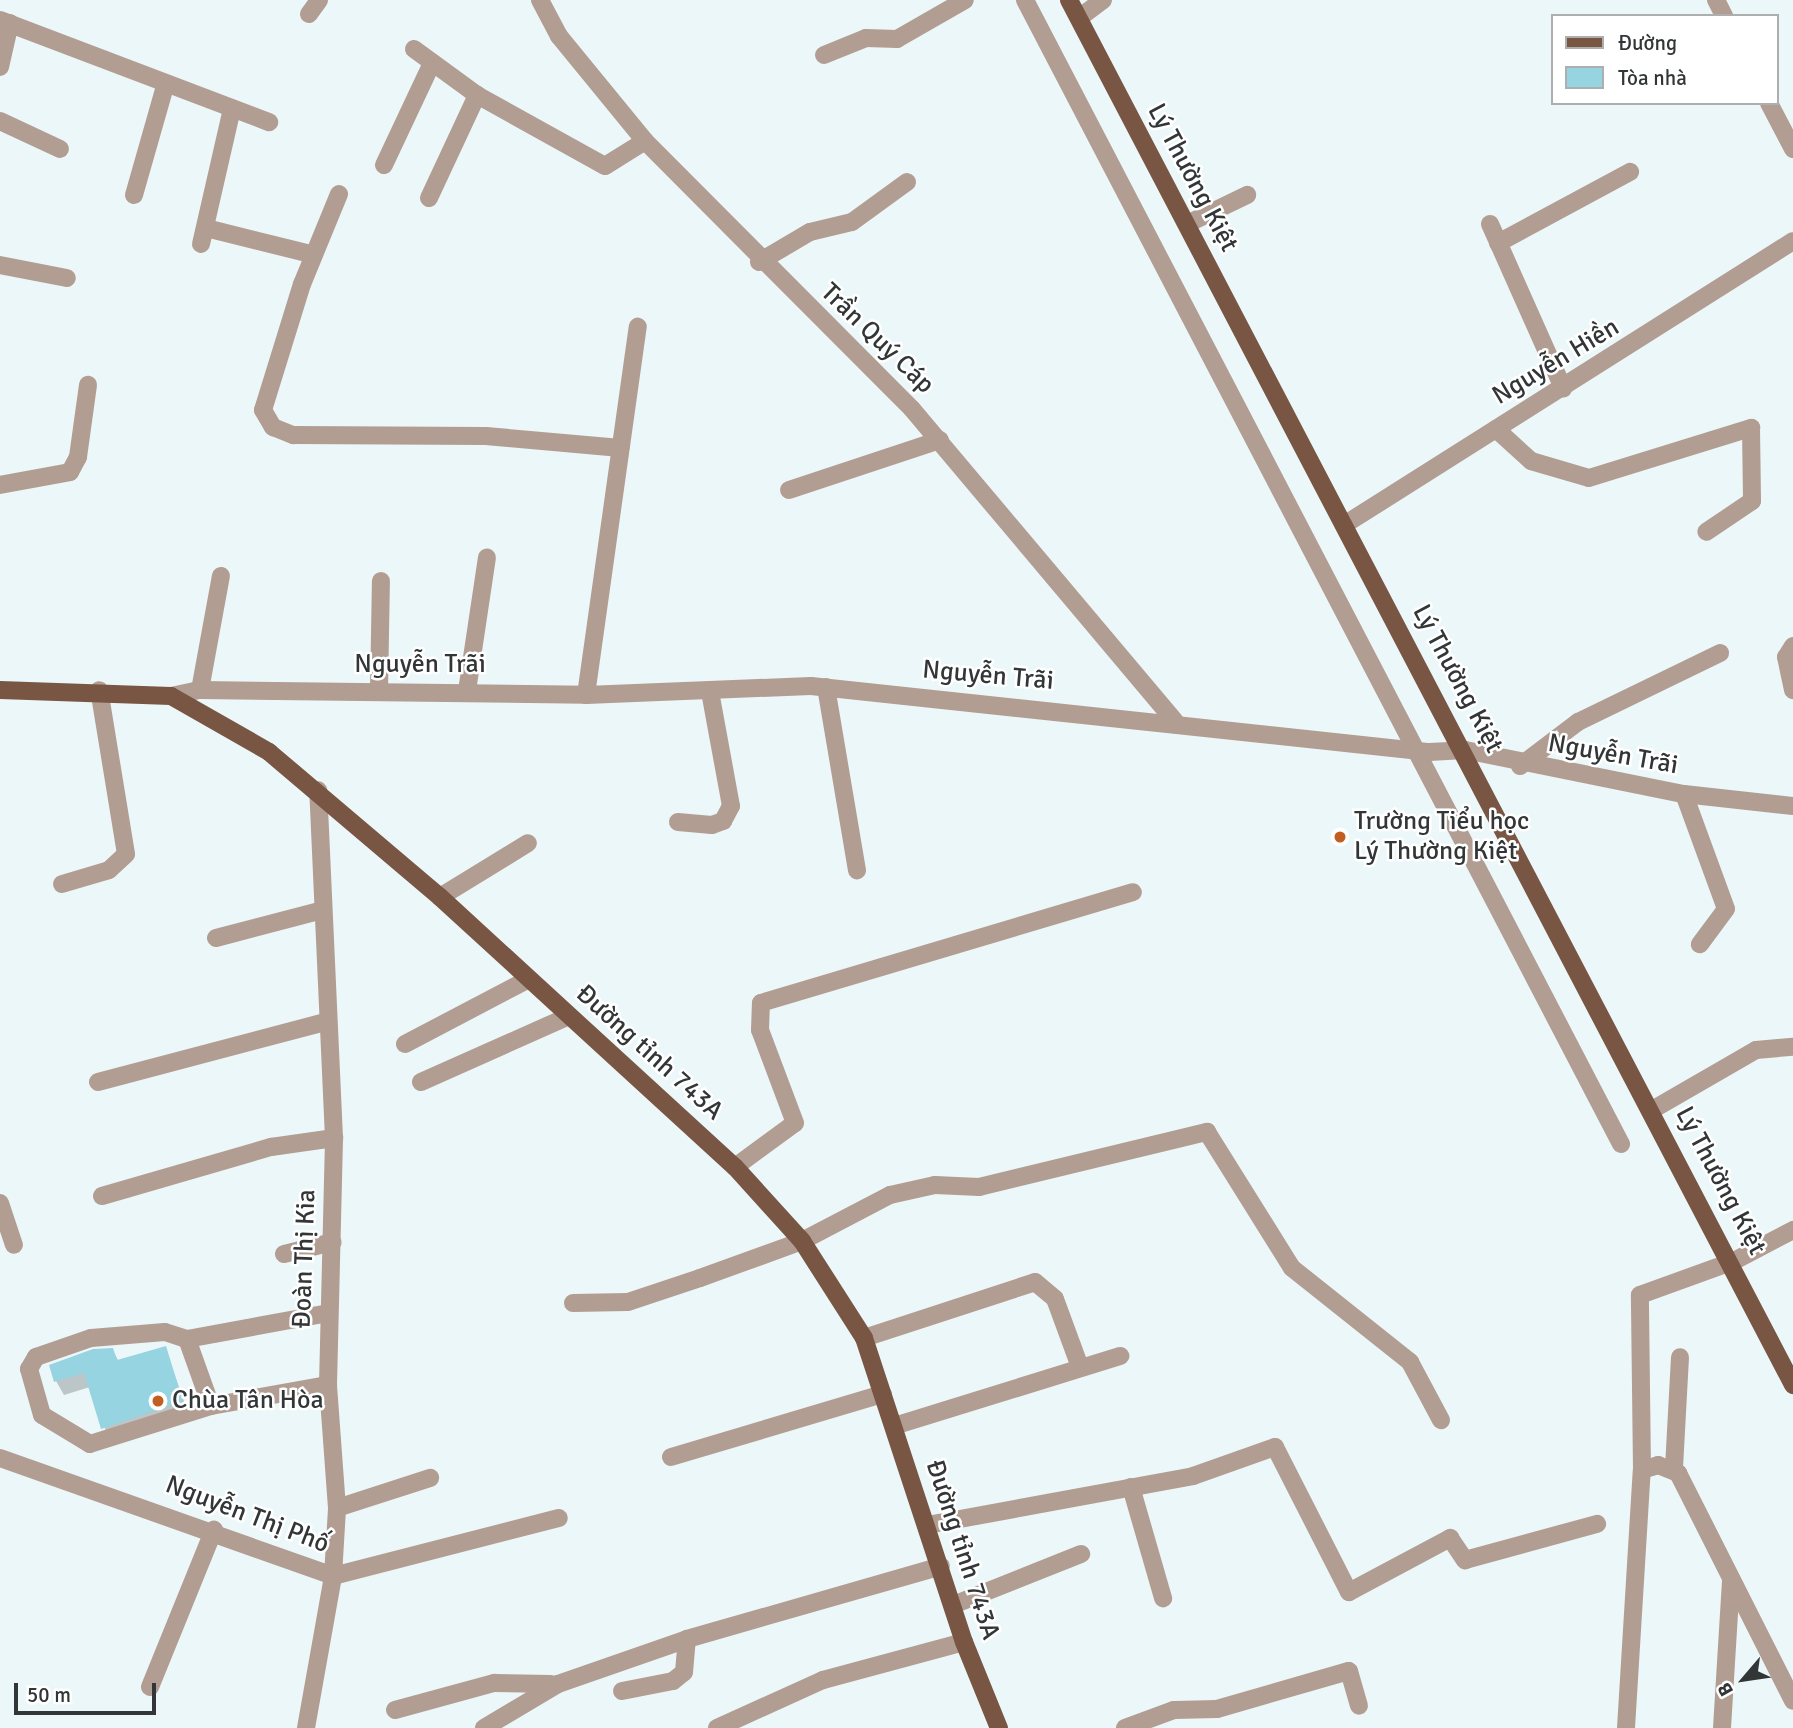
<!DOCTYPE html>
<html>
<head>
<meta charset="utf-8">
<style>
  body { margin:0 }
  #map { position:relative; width:1793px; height:1728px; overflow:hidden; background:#ecf7f9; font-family:Signika,sans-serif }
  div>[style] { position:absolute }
  .shadow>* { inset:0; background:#0003 }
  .building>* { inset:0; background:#97d4e2 }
  .minor>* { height:18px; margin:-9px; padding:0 9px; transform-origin:9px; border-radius:9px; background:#b29d93 }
  .major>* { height:18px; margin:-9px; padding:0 9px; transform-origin:9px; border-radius:9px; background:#795643 }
  .dots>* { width:19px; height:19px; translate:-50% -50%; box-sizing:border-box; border:4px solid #fff; border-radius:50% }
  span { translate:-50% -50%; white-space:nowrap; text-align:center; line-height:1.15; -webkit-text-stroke:5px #fff; paint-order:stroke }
  .street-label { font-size:26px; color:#323637 }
  .poi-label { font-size:26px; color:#323637 }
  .left { translate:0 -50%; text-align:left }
  .legend { position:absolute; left:1551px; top:14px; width:228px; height:91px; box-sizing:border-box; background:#fff; border:2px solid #adafaf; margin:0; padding:9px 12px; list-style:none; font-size:21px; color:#323637 }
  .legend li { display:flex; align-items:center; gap:14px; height:35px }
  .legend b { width:35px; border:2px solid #adafaf }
  .north { position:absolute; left:1709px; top:1644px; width:70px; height:70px; -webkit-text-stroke:5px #fff; paint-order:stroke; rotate:241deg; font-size:19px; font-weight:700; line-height:28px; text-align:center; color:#323637 }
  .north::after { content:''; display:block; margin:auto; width:24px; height:32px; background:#323637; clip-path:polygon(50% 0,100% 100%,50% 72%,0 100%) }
  .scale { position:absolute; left:14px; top:1683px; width:142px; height:32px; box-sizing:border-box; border:4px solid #323637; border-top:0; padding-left:9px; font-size:21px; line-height:24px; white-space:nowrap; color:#323637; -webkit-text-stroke:5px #fff; paint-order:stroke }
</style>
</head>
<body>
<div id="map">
  <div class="shadow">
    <i style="clip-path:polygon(165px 1348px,189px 1415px,110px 1442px,90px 1387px,64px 1395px,56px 1381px,112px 1349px,119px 1362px)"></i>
  </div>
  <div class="building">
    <i style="clip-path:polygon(166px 1346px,183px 1401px,101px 1429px,84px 1373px,54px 1382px,49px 1365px,93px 1349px,113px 1348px,117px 1360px)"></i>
  </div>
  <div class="minor">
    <i style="left:540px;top:0;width:41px;rotate:62.2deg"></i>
    <i style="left:559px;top:36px;width:136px;rotate:50.7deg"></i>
    <i style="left:645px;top:141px;width:378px;rotate:45.1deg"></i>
    <i style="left:912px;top:409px;width:408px;rotate:49.9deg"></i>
    <i style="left:1025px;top:0;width:1290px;rotate:62.48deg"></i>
    <i style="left:1716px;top:0;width:18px;rotate:63deg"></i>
    <i style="left:309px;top:14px;width:17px;rotate:-54deg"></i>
    <i style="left:1079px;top:18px;width:30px;rotate:-37deg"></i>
    <i style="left:0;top:20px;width:288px;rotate:20.8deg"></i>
    <i style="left:414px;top:49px;width:78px;rotate:36.1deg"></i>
    <i style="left:477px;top:95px;width:146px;rotate:29deg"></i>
    <i style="left:605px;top:166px;width:47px;rotate:-32deg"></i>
    <i style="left:824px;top:55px;width:45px;rotate:-22deg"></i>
    <i style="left:866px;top:38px;width:31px;rotate:2deg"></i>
    <i style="left:897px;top:39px;width:78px;rotate:-29.8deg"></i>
    <i style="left:0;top:67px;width:45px;rotate:-77.2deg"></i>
    <i style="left:1769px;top:103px;width:52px;rotate:62.4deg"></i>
    <i style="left:0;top:121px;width:66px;rotate:25deg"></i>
    <i style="left:384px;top:165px;width:113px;rotate:-64.8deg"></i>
    <i style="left:339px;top:194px;width:97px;rotate:112.3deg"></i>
    <i style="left:302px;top:284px;width:132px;rotate:107.2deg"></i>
    <i style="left:263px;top:410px;width:20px;rotate:60deg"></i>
    <i style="left:273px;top:427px;width:22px;rotate:22deg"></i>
    <i style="left:293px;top:435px;width:193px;rotate:0.3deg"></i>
    <i style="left:486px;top:436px;width:135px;rotate:5.1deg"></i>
    <i style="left:134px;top:195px;width:116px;rotate:-74.1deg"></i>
    <i style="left:429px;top:198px;width:114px;rotate:-65deg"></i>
    <i style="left:1187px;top:224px;width:67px;rotate:-25.8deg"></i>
    <i style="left:1490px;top:224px;width:180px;rotate:66deg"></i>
    <i style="left:206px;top:228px;width:111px;rotate:14deg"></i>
    <i style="left:1498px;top:243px;width:150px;rotate:-28.3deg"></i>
    <i style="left:201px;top:244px;width:139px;rotate:-77.1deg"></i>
    <i style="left:759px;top:262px;width:59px;rotate:-30.5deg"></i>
    <i style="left:810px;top:232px;width:43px;rotate:-13.4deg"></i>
    <i style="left:852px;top:222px;width:68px;rotate:-36deg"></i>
    <i style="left:0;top:265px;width:68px;rotate:11deg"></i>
    <i style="left:1496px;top:429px;width:47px;rotate:42.4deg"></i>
    <i style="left:1531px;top:461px;width:60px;rotate:16.3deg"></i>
    <i style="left:1589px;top:478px;width:170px;rotate:-17.2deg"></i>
    <i style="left:1751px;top:428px;width:73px;rotate:89.2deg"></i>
    <i style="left:1752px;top:501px;width:55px;rotate:146deg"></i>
    <i style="left:0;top:485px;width:71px;rotate:-10.5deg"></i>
    <i style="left:70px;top:472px;width:17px;rotate:-62deg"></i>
    <i style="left:78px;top:457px;width:73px;rotate:-82.1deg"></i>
    <i style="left:789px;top:490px;width:159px;rotate:-18.3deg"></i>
    <i style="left:1344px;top:525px;width:531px;rotate:-32.31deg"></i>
    <i style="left:1793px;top:646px;width:13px;rotate:122deg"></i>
    <i style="left:1786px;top:657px;width:34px;rotate:78deg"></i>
    <i style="left:826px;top:687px;width:186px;rotate:80.4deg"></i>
    <i style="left:200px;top:690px;width:116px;rotate:-79.6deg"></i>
    <i style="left:379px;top:691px;width:110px;rotate:-89deg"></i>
    <i style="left:467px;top:691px;width:135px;rotate:-81.5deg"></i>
    <i style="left:586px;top:695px;width:372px;rotate:-82deg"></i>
    <i style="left:171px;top:696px;width:30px;rotate:-12deg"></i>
    <i style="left:200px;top:690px;width:386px;rotate:0.7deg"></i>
    <i style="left:586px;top:695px;width:225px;rotate:-2.3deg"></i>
    <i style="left:811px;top:686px;width:622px;rotate:6.1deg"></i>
    <i style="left:1429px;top:752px;width:36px;rotate:-3deg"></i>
    <i style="left:1465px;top:750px;width:223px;rotate:11.4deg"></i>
    <i style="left:1684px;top:794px;width:110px;rotate:6.3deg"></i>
    <i style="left:1520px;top:766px;width:73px;rotate:-37.2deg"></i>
    <i style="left:1578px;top:722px;width:158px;rotate:-25.9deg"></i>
    <i style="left:1684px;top:794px;width:122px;rotate:69.9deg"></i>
    <i style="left:1726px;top:909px;width:44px;rotate:126.6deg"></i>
    <i style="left:678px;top:822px;width:34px;rotate:5deg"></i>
    <i style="left:712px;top:825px;width:12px;rotate:-20deg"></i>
    <i style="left:723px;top:821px;width:17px;rotate:-62deg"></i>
    <i style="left:731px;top:806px;width:116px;rotate:-100.4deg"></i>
    <i style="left:62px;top:884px;width:49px;rotate:-16.6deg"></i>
    <i style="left:109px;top:870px;width:23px;rotate:-43deg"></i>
    <i style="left:126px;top:854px;width:166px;rotate:-99.3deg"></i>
    <i style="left:440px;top:897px;width:103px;rotate:-31.5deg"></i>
    <i style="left:216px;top:938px;width:106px;rotate:-14.7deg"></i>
    <i style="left:405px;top:1044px;width:140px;rotate:-27.7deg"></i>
    <i style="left:98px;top:1082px;width:235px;rotate:-14.8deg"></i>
    <i style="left:421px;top:1082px;width:162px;rotate:-24deg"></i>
    <i style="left:1652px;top:1110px;width:120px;rotate:-30deg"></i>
    <i style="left:1756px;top:1050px;width:37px;rotate:-5deg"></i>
    <i style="left:735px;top:1167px;width:74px;rotate:-36.3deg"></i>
    <i style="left:795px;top:1123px;width:99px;rotate:-110.6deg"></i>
    <i style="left:760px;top:1030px;width:27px;rotate:-88deg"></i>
    <i style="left:761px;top:1003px;width:388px;rotate:-16.6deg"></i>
    <i style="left:102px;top:1196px;width:176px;rotate:-16.2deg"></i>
    <i style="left:271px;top:1147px;width:64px;rotate:-8.1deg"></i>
    <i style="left:0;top:1203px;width:44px;rotate:71.6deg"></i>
    <i style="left:284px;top:1254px;width:50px;rotate:-13.8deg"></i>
    <i style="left:573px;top:1303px;width:55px;rotate:-1deg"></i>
    <i style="left:628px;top:1302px;width:76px;rotate:-18.4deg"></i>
    <i style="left:700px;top:1278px;width:109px;rotate:-19.9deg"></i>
    <i style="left:802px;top:1241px;width:99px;rotate:-27.6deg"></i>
    <i style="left:890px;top:1195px;width:46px;rotate:-12.5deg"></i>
    <i style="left:935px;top:1185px;width:44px;rotate:2.6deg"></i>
    <i style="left:979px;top:1187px;width:235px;rotate:-13.6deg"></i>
    <i style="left:1207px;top:1132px;width:160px;rotate:58deg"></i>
    <i style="left:1292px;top:1268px;width:151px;rotate:38.5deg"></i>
    <i style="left:1410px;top:1362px;width:66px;rotate:61.9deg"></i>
    <i style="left:864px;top:1338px;width:180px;rotate:-18.1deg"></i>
    <i style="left:1035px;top:1282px;width:26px;rotate:40deg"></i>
    <i style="left:1055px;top:1299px;width:72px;rotate:69.8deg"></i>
    <i style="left:187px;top:1339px;width:144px;rotate:-10.4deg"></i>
    <i style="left:211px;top:1406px;width:127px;rotate:162.6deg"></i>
    <i style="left:90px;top:1444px;width:56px;rotate:-148.9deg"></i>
    <i style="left:42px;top:1415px;width:48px;rotate:-105.8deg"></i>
    <i style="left:29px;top:1369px;width:14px;rotate:-60deg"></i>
    <i style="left:36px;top:1357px;width:58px;rotate:-19.1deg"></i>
    <i style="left:91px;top:1338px;width:74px;rotate:-4.6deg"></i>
    <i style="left:165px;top:1332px;width:23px;rotate:18deg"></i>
    <i style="left:187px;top:1339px;width:71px;rotate:70.3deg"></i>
    <i style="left:211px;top:1406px;width:119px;rotate:-10.2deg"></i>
    <i style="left:894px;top:1426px;width:237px;rotate:-17.2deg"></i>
    <i style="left:671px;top:1457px;width:221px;rotate:-16.6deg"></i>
    <i style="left:0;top:1458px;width:353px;rotate:19.5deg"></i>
    <i style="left:333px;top:1576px;width:233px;rotate:-14.4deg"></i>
    <i style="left:1674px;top:1468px;width:111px;rotate:-86.9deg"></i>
    <i style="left:1642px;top:1470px;width:175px;rotate:-90.7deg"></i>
    <i style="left:1640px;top:1295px;width:100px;rotate:-19.9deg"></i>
    <i style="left:1734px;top:1261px;width:67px;rotate:-27.7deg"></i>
    <i style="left:1131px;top:1487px;width:116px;rotate:73.9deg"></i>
    <i style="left:337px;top:1508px;width:98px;rotate:-17.9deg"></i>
    <i style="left:927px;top:1525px;width:270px;rotate:-10.4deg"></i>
    <i style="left:1193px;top:1476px;width:87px;rotate:-19.5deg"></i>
    <i style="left:1275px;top:1447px;width:163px;rotate:63deg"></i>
    <i style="left:1349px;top:1592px;width:115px;rotate:-28.1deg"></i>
    <i style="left:1450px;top:1538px;width:27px;rotate:56deg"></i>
    <i style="left:1465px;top:1560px;width:137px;rotate:-15.3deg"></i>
    <i style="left:953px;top:1605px;width:138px;rotate:-21.7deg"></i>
    <i style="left:150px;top:1687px;width:170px;rotate:-67.9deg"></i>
    <i style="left:622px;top:1691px;width:52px;rotate:-11.1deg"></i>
    <i style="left:673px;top:1681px;width:14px;rotate:-39deg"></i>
    <i style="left:684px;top:1672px;width:33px;rotate:-85deg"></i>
    <i style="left:687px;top:1639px;width:264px;rotate:-16deg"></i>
    <i style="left:395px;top:1710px;width:103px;rotate:-15.3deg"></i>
    <i style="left:494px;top:1683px;width:57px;rotate:1deg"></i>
    <i style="left:306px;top:1728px;width:154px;rotate:-79.9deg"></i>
    <i style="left:333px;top:1576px;width:68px;rotate:-86.6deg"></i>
    <i style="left:337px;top:1508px;width:123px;rotate:-94.2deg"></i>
    <i style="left:328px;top:1385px;width:247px;rotate:-88.6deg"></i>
    <i style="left:334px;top:1138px;width:348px;rotate:-92.6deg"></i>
    <i style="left:484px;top:1728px;width:86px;rotate:-30.7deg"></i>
    <i style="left:558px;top:1684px;width:137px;rotate:-19.2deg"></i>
    <i style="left:717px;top:1728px;width:116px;rotate:-24.4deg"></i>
    <i style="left:823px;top:1680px;width:146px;rotate:-15.1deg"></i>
    <i style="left:1125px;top:1728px;width:52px;rotate:-20.2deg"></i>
    <i style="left:1174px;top:1710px;width:43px;rotate:-1.3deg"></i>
    <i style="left:1217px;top:1709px;width:137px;rotate:-16.1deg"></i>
    <i style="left:1349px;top:1671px;width:36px;rotate:74deg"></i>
    <i style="left:1626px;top:1728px;width:258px;rotate:-86.5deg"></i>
    <i style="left:1642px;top:1470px;width:17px;rotate:-17deg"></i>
    <i style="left:1658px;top:1465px;width:22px;rotate:22deg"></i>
    <i style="left:1678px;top:1473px;width:255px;rotate:63.2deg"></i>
    <i style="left:1722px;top:1728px;width:147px;rotate:-86.5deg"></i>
  </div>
  <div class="major">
    <i style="left:1069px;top:0;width:1563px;rotate:62.4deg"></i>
    <i style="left:0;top:690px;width:171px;rotate:2deg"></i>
    <i style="left:171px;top:696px;width:113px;rotate:29.7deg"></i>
    <i style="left:269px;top:752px;width:224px;rotate:40.3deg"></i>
    <i style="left:440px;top:897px;width:400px;rotate:42.5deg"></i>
    <i style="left:735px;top:1167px;width:100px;rotate:47.8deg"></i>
    <i style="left:802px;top:1241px;width:115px;rotate:57.4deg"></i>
    <i style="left:864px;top:1338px;width:320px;rotate:71.8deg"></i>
    <i style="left:964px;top:1642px;width:93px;rotate:67.9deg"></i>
  </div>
  <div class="dots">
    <i style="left:1340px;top:837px;background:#c15f20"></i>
    <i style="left:158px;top:1401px;background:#c15f20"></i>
  </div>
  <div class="street-label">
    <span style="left:1192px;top:178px;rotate:62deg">Lý Thường Kiệt</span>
    <span style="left:877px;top:339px;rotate:44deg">Trần Quý Cáp</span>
    <span style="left:1556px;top:362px;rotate:-31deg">Nguyễn Hiền</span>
    <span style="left:420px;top:665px">Nguyễn Trãi</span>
    <span style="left:988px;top:676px;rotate:5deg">Nguyễn Trãi</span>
    <span style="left:1457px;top:679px;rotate:62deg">Lý Thường Kiệt</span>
    <span style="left:1613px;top:755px;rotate:10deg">Nguyễn Trãi</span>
    <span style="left:649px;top:1053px;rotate:42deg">Đường tỉnh 743A</span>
    <span style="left:1720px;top:1181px;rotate:62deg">Lý Thường Kiệt</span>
    <span style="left:305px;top:1259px;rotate:-88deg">Đoàn Thị Kia</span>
    <span style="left:247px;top:1515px;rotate:21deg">Nguyễn Thị Phố</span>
    <span style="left:962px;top:1550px;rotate:72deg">Đường tỉnh 743A</span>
  </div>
  <div class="poi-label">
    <span class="left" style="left:1354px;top:837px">Trường Tiểu học<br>Lý Thường Kiệt</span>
    <span class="left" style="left:172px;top:1401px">Chùa Tân Hòa</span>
  </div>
  <ul class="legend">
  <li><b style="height:9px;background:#795643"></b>Đường</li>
  <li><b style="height:19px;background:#97d4e2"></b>Tòa nhà</li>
  </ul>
  <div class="north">B</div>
  <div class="scale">50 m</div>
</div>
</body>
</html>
